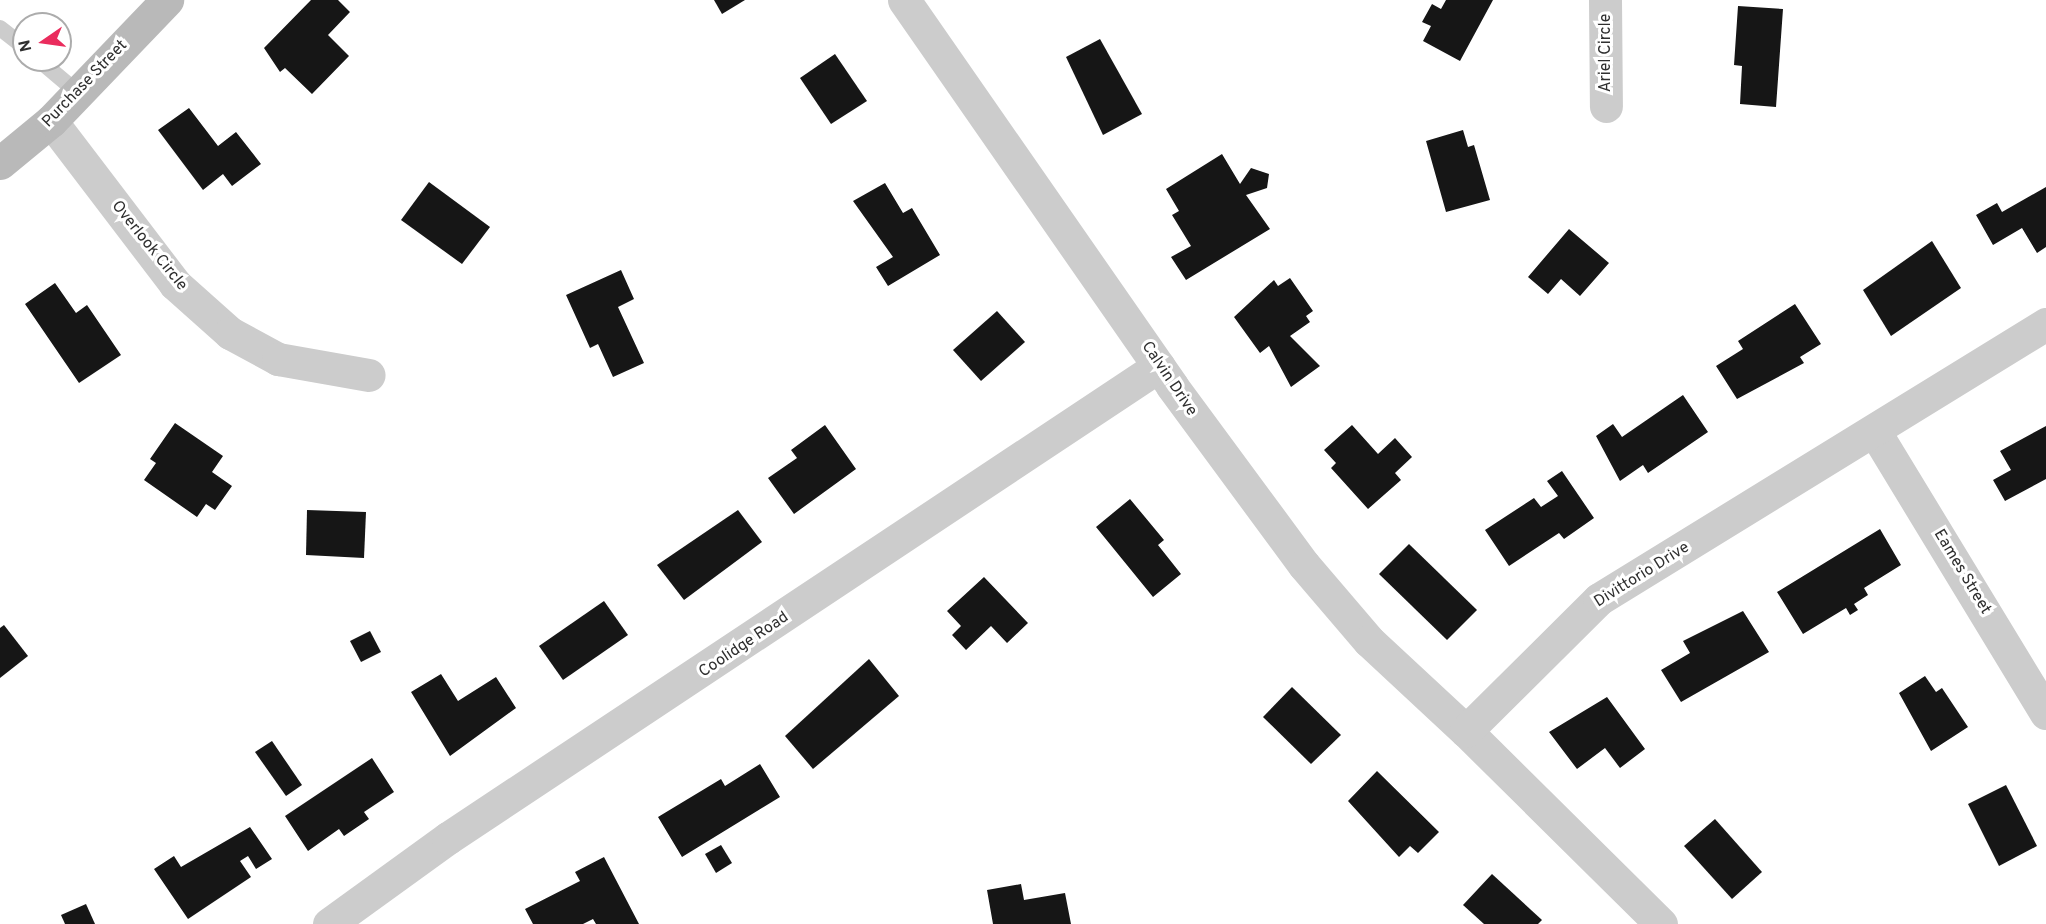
<!DOCTYPE html>
<html>
<head>
<meta charset="utf-8">
<style>
  body { margin:0 }
  #map { position:relative; width:2046px; height:924px; overflow:hidden; background:#fff; font-family:Overpass,sans-serif }
  div>[style] { position:absolute }
  .building>* { inset:0; background:#161616 }
  .service>* { height:16px; margin:-8px; padding:0 8px; transform-origin:8px; border-radius:8px; background:#ccc }
  .minor>* { height:33px; margin:-16.5px; padding:0 16.5px; transform-origin:16.5px; border-radius:16.5px; background:#ccc }
  .secondary>* { height:33px; margin:-16.5px; padding:0 16.5px; transform-origin:16.5px; border-radius:16.5px; background:#b9b9b9 }
  span { translate:-50% -50%; white-space:nowrap; text-align:center; line-height:1.15; -webkit-text-stroke:6px #fff; paint-order:stroke }
  .street-label { font-size:16px; color:#2f2f2f }
  .north { position:absolute; left:12px; top:12px; width:60px; height:60px; box-sizing:border-box; background:#fff; border:2px solid #acacac; border-radius:50%; rotate:257deg; font-size:16px; font-weight:700; line-height:24px; text-align:center; color:#2f2f2f }
  .north::after { content:''; display:block; margin:auto; width:21px; height:27px; background:#ea2c5d; clip-path:polygon(50% 0,100% 100%,50% 72%,0 100%) }
</style>
</head>
<body>
<div id="map">
  <div class="building">
    <i style="clip-path:polygon(311px 0,338px 0,350px 12px,328px 35px,349px 56px,312px 94px,285px 68px,280px 72px,264px 48px)"></i>
    <i style="clip-path:polygon(714px 0,745px 0,722px 14px)"></i>
    <i style="clip-path:polygon(1446px 0,1493px 0,1460px 61px,1423px 41px,1431px 26px,1422px 22px,1432px 4px,1441px 9px)"></i>
    <i style="clip-path:polygon(1738px 6px,1783px 9px,1776px 107px,1740px 104px,1742px 66px,1734px 65px)"></i>
    <i style="clip-path:polygon(1100px 39px,1142px 114px,1103px 135px,1066px 57px)"></i>
    <i style="clip-path:polygon(835px 54px,867px 101px,831px 124px,800px 78px)"></i>
    <i style="clip-path:polygon(189px 108px,218px 146px,236px 132px,261px 164px,232px 186px,223px 174px,203px 190px,158px 130px)"></i>
    <i style="clip-path:polygon(1463px 130px,1468px 147px,1474px 145px,1490px 200px,1446px 212px,1426px 141px)"></i>
    <i style="clip-path:polygon(1222px 154px,1240px 184px,1251px 168px,1269px 174px,1267px 188px,1246px 195px,1270px 229px,1186px 280px,1171px 257px,1191px 246px,1172px 215px,1179px 211px,1166px 189px)"></i>
    <i style="clip-path:polygon(429px 182px,490px 227px,462px 264px,401px 220px)"></i>
    <i style="clip-path:polygon(885px 183px,903px 213px,912px 208px,940px 255px,888px 286px,876px 267px,893px 257px,853px 201px)"></i>
    <i style="clip-path:polygon(2046px 187px,2046px 247px,2037px 253px,2022px 228px,1993px 245px,1976px 215px,1997px 203px,2002px 212px)"></i>
    <i style="clip-path:polygon(1569px 229px,1609px 263px,1580px 296px,1561px 279px,1548px 294px,1528px 277px)"></i>
    <i style="clip-path:polygon(1932px 241px,1961px 288px,1891px 336px,1863px 290px)"></i>
    <i style="clip-path:polygon(621px 270px,634px 299px,618px 307px,644px 363px,613px 377px,598px 344px,590px 348px,566px 295px)"></i>
    <i style="clip-path:polygon(1290px 278px,1313px 311px,1306px 316px,1310px 322px,1290px 336px,1320px 366px,1291px 387px,1269px 346px,1260px 353px,1234px 317px,1274px 280px,1278px 286px)"></i>
    <i style="clip-path:polygon(55px 283px,76px 313px,87px 305px,121px 355px,79px 383px,25px 304px)"></i>
    <i style="clip-path:polygon(1795px 304px,1821px 344px,1800px 357px,1804px 363px,1737px 399px,1716px 366px,1743px 349px,1738px 341px)"></i>
    <i style="clip-path:polygon(997px 311px,1025px 342px,981px 381px,953px 350px)"></i>
    <i style="clip-path:polygon(1683px 395px,1708px 432px,1648px 473px,1643px 465px,1620px 481px,1596px 436px,1613px 424px,1622px 437px)"></i>
    <i style="clip-path:polygon(175px 423px,223px 456px,212px 472px,232px 486px,215px 510px,206px 504px,197px 517px,144px 480px,156px 463px,150px 459px)"></i>
    <i style="clip-path:polygon(825px 425px,856px 469px,794px 514px,768px 478px,797px 458px,791px 450px)"></i>
    <i style="clip-path:polygon(1352px 425px,1378px 454px,1395px 438px,1412px 457px,1395px 473px,1401px 480px,1368px 509px,1331px 468px,1336px 463px,1324px 450px)"></i>
    <i style="clip-path:polygon(2046px 426px,2046px 479px,2005px 501px,1993px 480px,2011px 470px,2000px 451px)"></i>
    <i style="clip-path:polygon(1562px 471px,1594px 518px,1564px 539px,1559px 533px,1509px 566px,1485px 530px,1534px 498px,1541px 507px,1558px 496px,1547px 481px)"></i>
    <i style="clip-path:polygon(1130px 499px,1164px 540px,1158px 545px,1181px 574px,1153px 597px,1096px 527px)"></i>
    <i style="clip-path:polygon(307px 510px,366px 512px,364px 558px,306px 555px)"></i>
    <i style="clip-path:polygon(738px 510px,762px 542px,684px 600px,657px 565px)"></i>
    <i style="clip-path:polygon(1880px 529px,1901px 565px,1864px 588px,1868px 595px,1854px 604px,1858px 610px,1850px 615px,1846px 608px,1803px 634px,1777px 592px)"></i>
    <i style="clip-path:polygon(1409px 544px,1477px 610px,1447px 640px,1379px 574px)"></i>
    <i style="clip-path:polygon(984px 577px,1028px 623px,1007px 643px,991px 626px,966px 650px,952px 635px,961px 626px,947px 611px)"></i>
    <i style="clip-path:polygon(604px 601px,628px 635px,563px 680px,539px 646px)"></i>
    <i style="clip-path:polygon(1743px 611px,1769px 652px,1681px 702px,1661px 670px,1690px 653px,1683px 641px)"></i>
    <i style="clip-path:polygon(4px 625px,28px 656px,0 678px,0 628px)"></i>
    <i style="clip-path:polygon(370px 631px,381px 652px,361px 662px,350px 641px)"></i>
    <i style="clip-path:polygon(869px 659px,899px 696px,813px 769px,785px 736px)"></i>
    <i style="clip-path:polygon(441px 674px,458px 701px,496px 677px,516px 708px,450px 756px,411px 692px)"></i>
    <i style="clip-path:polygon(1925px 676px,1936px 692px,1942px 688px,1968px 727px,1931px 751px,1899px 693px)"></i>
    <i style="clip-path:polygon(1292px 687px,1341px 735px,1311px 764px,1263px 717px)"></i>
    <i style="clip-path:polygon(1607px 697px,1645px 749px,1620px 768px,1605px 748px,1577px 769px,1549px 732px)"></i>
    <i style="clip-path:polygon(272px 741px,302px 785px,286px 796px,255px 752px)"></i>
    <i style="clip-path:polygon(372px 758px,394px 792px,364px 812px,369px 819px,344px 836px,339px 829px,308px 851px,285px 816px)"></i>
    <i style="clip-path:polygon(760px 764px,780px 797px,682px 857px,658px 817px,721px 779px,725px 786px)"></i>
    <i style="clip-path:polygon(1377px 771px,1439px 832px,1418px 853px,1410px 846px,1399px 857px,1348px 801px)"></i>
    <i style="clip-path:polygon(2006px 785px,2037px 846px,1999px 866px,1968px 804px)"></i>
    <i style="clip-path:polygon(1715px 819px,1762px 872px,1732px 899px,1684px 846px)"></i>
    <i style="clip-path:polygon(250px 827px,272px 859px,256px 869px,248px 856px,240px 861px,251px 877px,188px 919px,154px 869px,174px 856px,181px 867px)"></i>
    <i style="clip-path:polygon(721px 845px,732px 863px,716px 873px,705px 854px)"></i>
    <i style="clip-path:polygon(604px 857px,639px 924px,596px 924px,593px 919px,583px 924px,533px 924px,525px 909px,580px 881px,575px 872px)"></i>
    <i style="clip-path:polygon(1492px 874px,1542px 920px,1538px 924px,1484px 924px,1463px 905px)"></i>
    <i style="clip-path:polygon(1021px 884px,1024px 900px,1065px 893px,1071px 924px,993px 924px,987px 890px)"></i>
    <i style="clip-path:polygon(86px 904px,95px 924px,65px 924px,61px 915px)"></i>
  </div>
  <div class="service">
    <i style="left:0;top:28px;width:31px;rotate:38deg"></i>
    <i style="left:39px;top:60px;width:51px;rotate:40.2deg"></i>
  </div>
  <div class="minor">
    <i style="left:904px;top:0;width:470px;rotate:55.2deg"></i>
    <i style="left:1172px;top:386px;width:222px;rotate:53.6deg"></i>
    <i style="left:1304px;top:565px;width:100px;rotate:49.5deg"></i>
    <i style="left:1369px;top:641px;width:132px;rotate:42.9deg"></i>
    <i style="left:1605px;top:0;width:106px;rotate:89.5deg"></i>
    <i style="left:51px;top:121px;width:205px;rotate:52.7deg"></i>
    <i style="left:175px;top:284px;width:74px;rotate:41.7deg"></i>
    <i style="left:230px;top:333px;width:55px;rotate:28.4deg"></i>
    <i style="left:278px;top:359px;width:92px;rotate:10deg"></i>
    <i style="left:1875px;top:432px;width:329px;rotate:58.7deg"></i>
    <i style="left:329px;top:924px;width:147px;rotate:-35.9deg"></i>
    <i style="left:448px;top:838px;width:853px;rotate:-33.58deg"></i>
    <i style="left:1661px;top:924px;width:274px;rotate:-135.3deg"></i>
    <i style="left:1466px;top:731px;width:187px;rotate:-44.8deg"></i>
    <i style="left:1599px;top:599px;width:525px;rotate:-31.6deg"></i>
  </div>
  <div class="secondary">
    <i style="left:0;top:163px;width:66px;rotate:-39.5deg"></i>
    <i style="left:51px;top:121px;width:168px;rotate:-46.2deg"></i>
  </div>
  <div class="street-label">
    <span style="left:1606px;top:53px;rotate:-90deg">Ariel Circle</span>
    <span style="left:85px;top:84px;rotate:-46deg">Purchase Street</span>
    <span style="left:149px;top:246px;rotate:51deg">Overlook Circle</span>
    <span style="left:1169px;top:379px;rotate:56deg">Calvin Drive</span>
    <span style="left:1962px;top:572px;rotate:59deg">Eames Street</span>
    <span style="left:1642px;top:575px;rotate:-32deg">Divittorio Drive</span>
    <span style="left:744px;top:645px;rotate:-34deg">Coolidge Road</span>
  </div>
  <div class="north">N</div>
</div>
</body>
</html>
